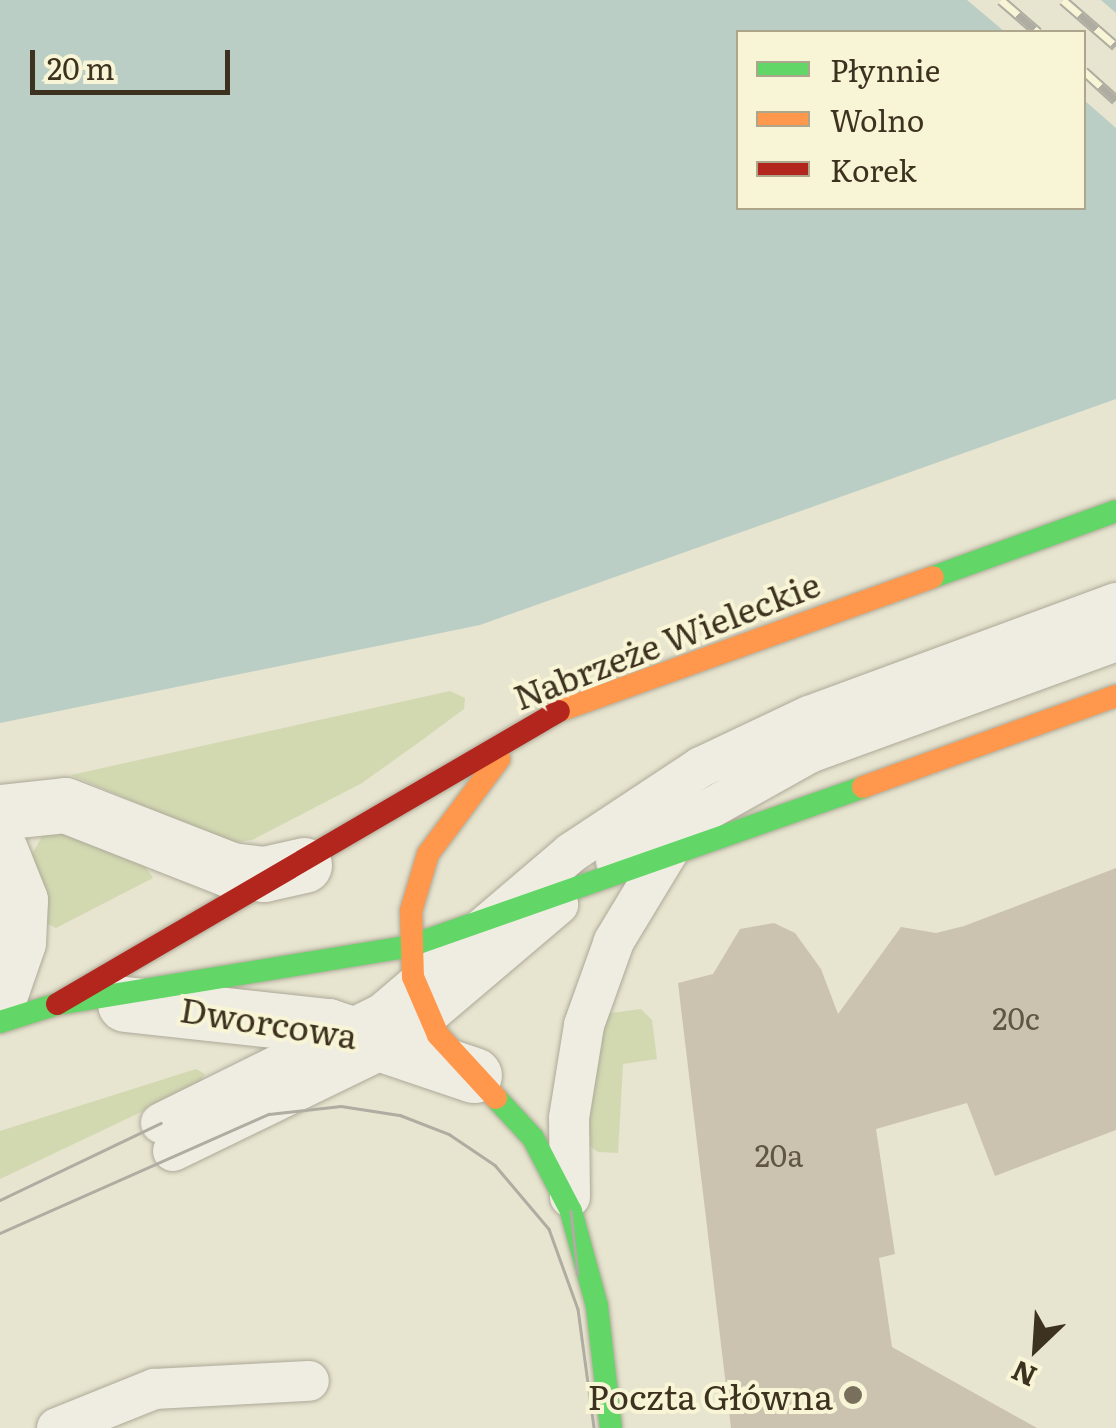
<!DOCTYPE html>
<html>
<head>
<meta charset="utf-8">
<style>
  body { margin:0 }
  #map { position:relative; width:1116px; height:1428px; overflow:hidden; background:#e7e4cf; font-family:Literata,serif }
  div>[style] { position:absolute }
  .green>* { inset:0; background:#d2d9b1 }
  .water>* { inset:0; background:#bacec5 }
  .pier>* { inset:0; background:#e7e4cf }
  .building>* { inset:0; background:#cbc3b0 }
  .roads { filter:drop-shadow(0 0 2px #ada998) drop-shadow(0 0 2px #ada998) }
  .lane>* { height:40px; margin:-20px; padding:0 20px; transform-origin:20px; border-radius:20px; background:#efede2 }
  .street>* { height:55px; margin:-27.5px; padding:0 27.5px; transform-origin:27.5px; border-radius:27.5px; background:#efede2 }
  .fast>* { height:22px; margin:-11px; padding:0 11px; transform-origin:11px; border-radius:11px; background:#63d668 }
  .slow>* { height:22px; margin:-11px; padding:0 11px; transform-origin:11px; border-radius:11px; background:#ff974d }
  .jam>* { height:22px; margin:-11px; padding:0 11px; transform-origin:11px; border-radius:11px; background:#b3261e }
  .tram>* { height:2.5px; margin:-1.25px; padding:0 1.25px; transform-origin:1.25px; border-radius:1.25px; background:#afaca1 }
  .rail>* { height:11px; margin-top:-5.5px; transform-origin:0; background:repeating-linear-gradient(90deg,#f8f4d6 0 22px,#afaca1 0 44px); box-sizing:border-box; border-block:2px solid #afaca1 }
  .dots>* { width:28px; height:28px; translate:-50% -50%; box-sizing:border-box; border:5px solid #f8f4d6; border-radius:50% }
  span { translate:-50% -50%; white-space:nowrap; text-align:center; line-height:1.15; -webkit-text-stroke:8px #f8f4d6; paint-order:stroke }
  .number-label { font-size:30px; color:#605643 }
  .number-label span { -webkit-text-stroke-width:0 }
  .street-label { font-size:35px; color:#3d321f }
  .poi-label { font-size:35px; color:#3d321f }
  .right { translate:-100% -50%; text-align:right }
  .legend { position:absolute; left:736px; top:30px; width:350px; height:180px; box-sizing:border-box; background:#f8f4d6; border:2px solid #ada68d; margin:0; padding:12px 18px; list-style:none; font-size:30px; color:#3d321f }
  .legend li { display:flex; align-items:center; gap:20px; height:50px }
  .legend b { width:50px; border:2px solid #ada68d }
  .north { position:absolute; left:986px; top:1298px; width:100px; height:100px; -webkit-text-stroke:8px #f8f4d6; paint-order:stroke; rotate:205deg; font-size:28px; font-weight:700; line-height:40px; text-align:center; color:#3d321f }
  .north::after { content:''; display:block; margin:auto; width:35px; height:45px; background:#3d321f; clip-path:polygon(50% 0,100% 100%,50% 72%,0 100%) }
  .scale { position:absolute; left:30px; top:50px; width:200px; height:45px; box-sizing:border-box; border:5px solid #3d321f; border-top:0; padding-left:12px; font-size:30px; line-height:35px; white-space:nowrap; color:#3d321f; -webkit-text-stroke:8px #f8f4d6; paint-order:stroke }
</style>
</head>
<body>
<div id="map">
  <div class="green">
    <i style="clip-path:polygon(450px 691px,465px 698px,464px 709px,418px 743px,362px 783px,252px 840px,231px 843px,71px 775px)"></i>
    <i style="clip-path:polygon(61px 828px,142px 861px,153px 878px,56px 928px,44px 922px,31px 856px,44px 833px)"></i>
    <i style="clip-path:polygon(641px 1009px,652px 1020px,657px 1059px,623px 1064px,618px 1153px,598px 1152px,585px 1143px,604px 1014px)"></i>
    <i style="clip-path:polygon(196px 1069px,205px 1074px,198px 1085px,0 1179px,0 1131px)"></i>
  </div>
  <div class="water">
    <i style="clip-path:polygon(evenodd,0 0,1116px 0,1116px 399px,480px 625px,0 723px,0 0,738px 32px,1084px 32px,1084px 208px,738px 208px,738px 32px)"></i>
  </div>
  <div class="pier">
    <i style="clip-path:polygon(967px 0,1101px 0,1116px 13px,1116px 128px,1084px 100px,1084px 32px,1005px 32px)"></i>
  </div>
  <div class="building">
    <i style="clip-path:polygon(1116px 868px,1116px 1130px,995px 1176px,967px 1103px,876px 1129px,895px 1254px,879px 1258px,892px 1347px,1037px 1428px,731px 1428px,678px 983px,713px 974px,740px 929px,774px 923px,795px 933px,821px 969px,838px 1014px,901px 927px,936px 933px,964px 926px)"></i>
  </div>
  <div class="roads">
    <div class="lane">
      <i style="left:616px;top:861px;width:221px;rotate:-29.2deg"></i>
      <i style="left:809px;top:753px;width:327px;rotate:-20deg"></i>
      <i style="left:161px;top:1123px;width:246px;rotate:-26.3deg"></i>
      <i style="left:382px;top:1014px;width:248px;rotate:-40.4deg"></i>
      <i style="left:571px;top:853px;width:156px;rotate:-33.5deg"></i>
      <i style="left:701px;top:767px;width:119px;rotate:-25.3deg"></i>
      <i style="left:809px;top:716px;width:327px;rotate:-20.2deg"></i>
      <i style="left:173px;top:1151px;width:247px;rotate:-25.9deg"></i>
      <i style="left:395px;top:1043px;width:214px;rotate:-40.3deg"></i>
      <i style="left:570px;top:1197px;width:79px;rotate:-90.7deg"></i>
      <i style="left:569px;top:1118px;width:94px;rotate:-80.8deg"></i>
      <i style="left:584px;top:1025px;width:89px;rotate:-70.3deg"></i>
      <i style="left:614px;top:941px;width:104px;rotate:-58.8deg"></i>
      <i style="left:57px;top:1428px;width:105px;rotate:-21.9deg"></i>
      <i style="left:154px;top:1389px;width:155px;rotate:-3deg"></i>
    </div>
    <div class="street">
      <i style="left:0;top:812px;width:65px;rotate:-6.1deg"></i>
      <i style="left:65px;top:805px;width:178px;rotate:21.4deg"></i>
      <i style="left:231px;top:870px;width:33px;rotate:7deg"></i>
      <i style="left:264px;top:874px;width:41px;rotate:-12.7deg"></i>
      <i style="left:0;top:850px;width:54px;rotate:68.2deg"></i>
      <i style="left:20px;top:900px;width:42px;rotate:92.7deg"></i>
      <i style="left:18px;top:942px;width:55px;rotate:109.1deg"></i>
      <i style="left:125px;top:1004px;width:204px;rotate:6.2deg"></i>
      <i style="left:328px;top:1026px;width:154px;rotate:18.6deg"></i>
    </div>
    <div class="fast">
      <i style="left:933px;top:577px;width:195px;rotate:-19.8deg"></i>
      <i style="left:0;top:1022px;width:60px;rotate:-17.5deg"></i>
      <i style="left:57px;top:1004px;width:358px;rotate:-9.3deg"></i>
      <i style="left:410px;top:946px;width:480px;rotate:-19.3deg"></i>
      <i style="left:496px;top:1098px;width:54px;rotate:47.2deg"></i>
      <i style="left:533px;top:1138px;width:82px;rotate:62.5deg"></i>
      <i style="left:571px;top:1211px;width:98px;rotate:74.7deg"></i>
      <i style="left:597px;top:1306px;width:123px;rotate:83.5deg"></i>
    </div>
    <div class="slow">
      <i style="left:559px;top:711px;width:397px;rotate:-19.7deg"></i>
      <i style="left:863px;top:787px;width:269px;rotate:-19.8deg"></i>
      <i style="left:496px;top:1098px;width:86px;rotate:-132.6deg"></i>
      <i style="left:438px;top:1035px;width:63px;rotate:-113.3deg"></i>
      <i style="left:413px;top:977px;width:66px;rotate:-91.7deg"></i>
      <i style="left:411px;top:911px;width:59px;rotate:-73.4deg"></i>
      <i style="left:428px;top:854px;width:119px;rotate:-53.2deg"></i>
    </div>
    <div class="jam">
      <i style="left:57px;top:1004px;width:581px;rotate:-30.27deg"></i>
    </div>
  </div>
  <div class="tram">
    <i style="left:0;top:1200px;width:178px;rotate:-25.6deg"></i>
    <i style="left:571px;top:1211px;width:64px;rotate:83.8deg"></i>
    <i style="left:0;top:1233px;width:294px;rotate:-23.9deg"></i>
    <i style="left:269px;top:1114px;width:72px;rotate:-6.3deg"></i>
    <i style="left:341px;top:1106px;width:60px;rotate:8.7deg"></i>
    <i style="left:400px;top:1115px;width:53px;rotate:21.2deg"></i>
    <i style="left:449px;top:1134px;width:55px;rotate:34deg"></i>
    <i style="left:495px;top:1165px;width:84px;rotate:49.8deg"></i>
    <i style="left:549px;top:1229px;width:85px;rotate:70.1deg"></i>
    <i style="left:578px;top:1309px;width:120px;rotate:82.3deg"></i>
  </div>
  <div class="rail">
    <i style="left:1001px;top:0;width:49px;rotate:40.9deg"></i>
    <i style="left:1063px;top:0;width:70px;rotate:41deg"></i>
    <i style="left:1084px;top:71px;width:43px;rotate:42.2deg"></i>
  </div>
  <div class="dots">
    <i style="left:853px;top:1395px;background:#78705d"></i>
  </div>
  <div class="number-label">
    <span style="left:1016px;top:1017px">20c</span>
    <span style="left:779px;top:1154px">20a</span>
  </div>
  <div class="street-label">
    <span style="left:666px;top:639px;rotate:-21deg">Nabrzeże Wieleckie</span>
    <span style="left:269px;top:1021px;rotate:9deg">Dworcowa</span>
  </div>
  <div class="poi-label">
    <span class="right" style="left:833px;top:1395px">Poczta Główna</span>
  </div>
  <ul class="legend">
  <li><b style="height:12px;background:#63d668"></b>Płynnie</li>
  <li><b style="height:12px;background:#ff974d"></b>Wolno</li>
  <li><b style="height:12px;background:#b3261e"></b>Korek</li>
  </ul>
  <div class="north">N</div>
  <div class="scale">20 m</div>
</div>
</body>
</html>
